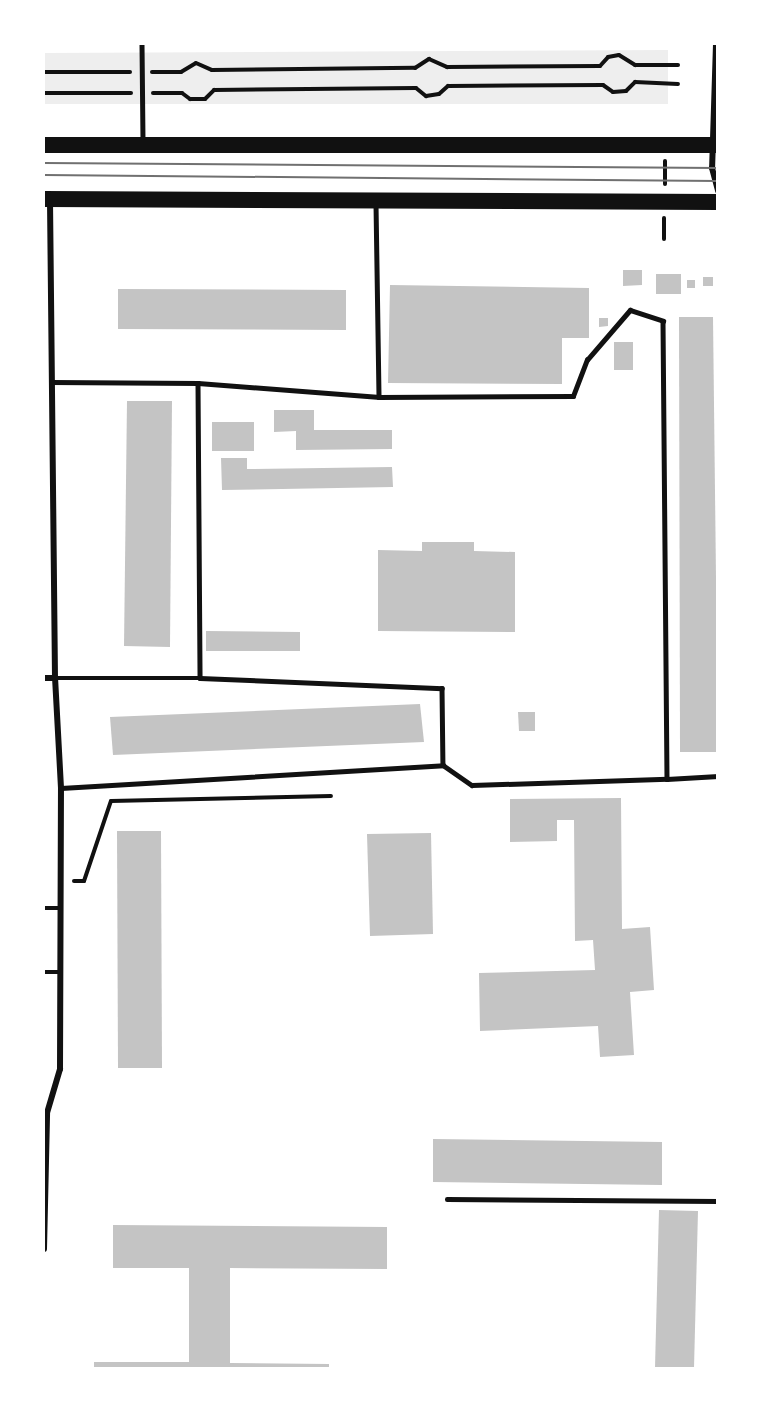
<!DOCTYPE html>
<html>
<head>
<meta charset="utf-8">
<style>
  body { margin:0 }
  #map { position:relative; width:761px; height:1412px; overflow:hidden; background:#fff; font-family:"IBM Plex Sans",sans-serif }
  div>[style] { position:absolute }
  .green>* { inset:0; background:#eee }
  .building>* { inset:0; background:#c4c4c4 }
  .path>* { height:4px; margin:-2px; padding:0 2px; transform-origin:2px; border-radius:2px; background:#111 }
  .service>* { height:4.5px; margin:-2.25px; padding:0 2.25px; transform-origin:2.25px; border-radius:2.25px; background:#111 }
  .minor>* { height:6px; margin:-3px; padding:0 3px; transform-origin:3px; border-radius:3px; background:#111 }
  .trunk>* { height:16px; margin:-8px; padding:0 8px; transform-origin:8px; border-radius:8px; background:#111 }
  .tram>* { height:1.5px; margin:-0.75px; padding:0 0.75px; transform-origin:0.75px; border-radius:0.75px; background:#707070 }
  span { translate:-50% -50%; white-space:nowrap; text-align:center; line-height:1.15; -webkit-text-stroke:6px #fff; paint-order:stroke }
  .frame { position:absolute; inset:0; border:45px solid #fff; pointer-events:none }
</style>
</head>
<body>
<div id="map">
  <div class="green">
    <i style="clip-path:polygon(668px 50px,668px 104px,44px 104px,44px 53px)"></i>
  </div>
  <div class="building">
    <i style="clip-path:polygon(623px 270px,642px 270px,642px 285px,623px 286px)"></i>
    <i style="clip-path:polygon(656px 274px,681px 274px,681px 294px,656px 294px)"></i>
    <i style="clip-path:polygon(703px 277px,713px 277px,713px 286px,703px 286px)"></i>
    <i style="clip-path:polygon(687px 280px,695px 280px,695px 288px,687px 288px)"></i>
    <i style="clip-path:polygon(390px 285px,589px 288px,589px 338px,562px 338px,562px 384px,388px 383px)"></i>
    <i style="clip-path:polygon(118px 289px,346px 290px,346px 330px,118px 329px)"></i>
    <i style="clip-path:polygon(679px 317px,713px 317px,718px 752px,680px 752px)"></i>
    <i style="clip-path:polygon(599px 318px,608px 318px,608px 326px,599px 327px)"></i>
    <i style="clip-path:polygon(614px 342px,633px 342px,633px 370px,614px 370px)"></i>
    <i style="clip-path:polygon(127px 401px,172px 401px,170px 647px,124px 646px)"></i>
    <i style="clip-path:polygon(274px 410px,314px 410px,314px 430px,392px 430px,392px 449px,296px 450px,296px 431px,274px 432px)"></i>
    <i style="clip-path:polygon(212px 422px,254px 422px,254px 451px,212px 451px)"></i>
    <i style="clip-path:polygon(221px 458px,247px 458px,247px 469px,392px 467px,393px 487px,222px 490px)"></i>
    <i style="clip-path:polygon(422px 542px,474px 542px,474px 551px,515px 552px,515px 632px,378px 631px,378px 550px,422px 551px)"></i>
    <i style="clip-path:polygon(206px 631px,300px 632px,300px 651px,206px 651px)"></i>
    <i style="clip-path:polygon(420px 704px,424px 742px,113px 755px,110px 717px)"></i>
    <i style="clip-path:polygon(518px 712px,535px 712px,535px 731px,519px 731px)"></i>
    <i style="clip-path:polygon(621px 798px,622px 929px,650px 927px,654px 990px,630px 992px,634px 1055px,600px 1057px,598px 1026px,480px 1031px,479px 973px,595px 970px,593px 940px,575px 941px,574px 820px,557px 820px,557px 841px,510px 842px,510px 799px)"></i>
    <i style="clip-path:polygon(117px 831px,161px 831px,162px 1068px,118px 1068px)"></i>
    <i style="clip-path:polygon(431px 833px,433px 934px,370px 936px,367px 834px)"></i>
    <i style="clip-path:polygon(433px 1139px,662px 1142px,662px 1185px,433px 1182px)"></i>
    <i style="clip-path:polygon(659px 1210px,698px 1211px,694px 1368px,655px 1368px)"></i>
    <i style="clip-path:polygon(113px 1225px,387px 1227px,387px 1269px,230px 1268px,230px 1363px,329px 1364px,329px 1368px,94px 1368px,94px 1362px,189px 1362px,189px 1268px,113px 1268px)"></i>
  </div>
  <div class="path">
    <i style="left:44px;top:72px;width:86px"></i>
    <i style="left:152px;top:72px;width:29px"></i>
    <i style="left:181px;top:72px;width:17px;rotate:-31deg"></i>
    <i style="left:196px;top:63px;width:17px;rotate:24deg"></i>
    <i style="left:212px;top:70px;width:203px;rotate:-0.6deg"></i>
    <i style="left:415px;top:68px;width:17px;rotate:-33deg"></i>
    <i style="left:429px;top:59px;width:20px;rotate:24deg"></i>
    <i style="left:447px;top:67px;width:153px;rotate:-0.4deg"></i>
    <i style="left:600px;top:66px;width:12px;rotate:-48deg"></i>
    <i style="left:608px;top:57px;width:11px;rotate:-10deg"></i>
    <i style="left:619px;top:55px;width:19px;rotate:32deg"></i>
    <i style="left:635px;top:65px;width:43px"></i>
    <i style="left:44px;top:93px;width:87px"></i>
    <i style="left:153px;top:93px;width:29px"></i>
    <i style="left:182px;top:93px;width:10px;rotate:37deg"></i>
    <i style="left:190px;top:99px;width:15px"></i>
    <i style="left:205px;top:99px;width:13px;rotate:-45deg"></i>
    <i style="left:214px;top:90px;width:202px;rotate:-0.6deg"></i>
    <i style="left:416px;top:88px;width:13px;rotate:39deg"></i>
    <i style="left:426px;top:96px;width:13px;rotate:-9deg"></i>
    <i style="left:439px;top:94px;width:12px;rotate:-42deg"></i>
    <i style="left:448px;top:86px;width:155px;rotate:-0.4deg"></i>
    <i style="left:603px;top:85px;width:12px;rotate:35deg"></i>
    <i style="left:613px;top:92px;width:13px;rotate:-4deg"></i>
    <i style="left:626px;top:91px;width:13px;rotate:-45deg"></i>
    <i style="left:635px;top:82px;width:43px;rotate:2.7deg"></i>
    <i style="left:665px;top:184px;width:23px;rotate:-90deg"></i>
    <i style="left:664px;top:218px;width:21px;rotate:90deg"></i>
    <i style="left:74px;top:881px;width:10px"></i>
    <i style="left:84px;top:881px;width:84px;rotate:-71.4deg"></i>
    <i style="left:111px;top:801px;width:220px;rotate:-1.3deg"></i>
  </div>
  <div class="service">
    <i style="left:142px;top:44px;width:99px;rotate:89.4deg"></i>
    <i style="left:376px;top:204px;width:193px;rotate:89.1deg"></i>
    <i style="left:51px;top:382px;width:147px;rotate:0.4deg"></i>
    <i style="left:198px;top:383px;width:182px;rotate:4.4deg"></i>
    <i style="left:379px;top:397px;width:194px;rotate:-0.3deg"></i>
    <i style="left:573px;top:396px;width:39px;rotate:-69deg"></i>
    <i style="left:587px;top:360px;width:66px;rotate:-49.3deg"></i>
    <i style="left:630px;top:310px;width:35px;rotate:18deg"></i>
    <i style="left:663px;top:321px;width:458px;rotate:89.5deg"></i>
    <i style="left:667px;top:779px;width:51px;rotate:-3.4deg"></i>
    <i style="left:198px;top:383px;width:295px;rotate:89.6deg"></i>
    <i style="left:55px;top:678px;width:145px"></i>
    <i style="left:200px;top:678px;width:242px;rotate:2.4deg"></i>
    <i style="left:442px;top:688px;width:77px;rotate:89.3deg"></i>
    <i style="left:61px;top:788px;width:383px;rotate:-3.4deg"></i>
    <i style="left:443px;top:765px;width:35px;rotate:35deg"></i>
    <i style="left:472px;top:785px;width:195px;rotate:-1.8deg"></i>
    <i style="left:44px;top:908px;width:15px"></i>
    <i style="left:44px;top:972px;width:15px"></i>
    <i style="left:447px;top:1199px;width:271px;rotate:0.4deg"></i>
  </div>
  <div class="minor">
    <i style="left:716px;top:44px;width:124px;rotate:91.8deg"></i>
    <i style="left:712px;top:168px;width:24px;rotate:75deg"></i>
    <i style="left:44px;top:678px;width:11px"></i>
    <i style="left:44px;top:1249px;width:136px;rotate:-88.7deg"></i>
    <i style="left:47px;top:1113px;width:46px;rotate:-73.5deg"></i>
    <i style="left:60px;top:1069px;width:281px;rotate:-89.8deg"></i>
    <i style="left:61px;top:788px;width:110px;rotate:-93.1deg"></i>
    <i style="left:55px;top:678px;width:479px;rotate:-90.6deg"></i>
  </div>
  <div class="trunk">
    <i style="left:44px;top:145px;width:674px"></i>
    <i style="left:44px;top:199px;width:674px;rotate:0.26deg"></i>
  </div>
  <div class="tram">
    <i style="left:44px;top:163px;width:674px;rotate:0.43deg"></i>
    <i style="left:44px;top:175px;width:674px;rotate:0.51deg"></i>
  </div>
  <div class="frame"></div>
</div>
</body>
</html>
